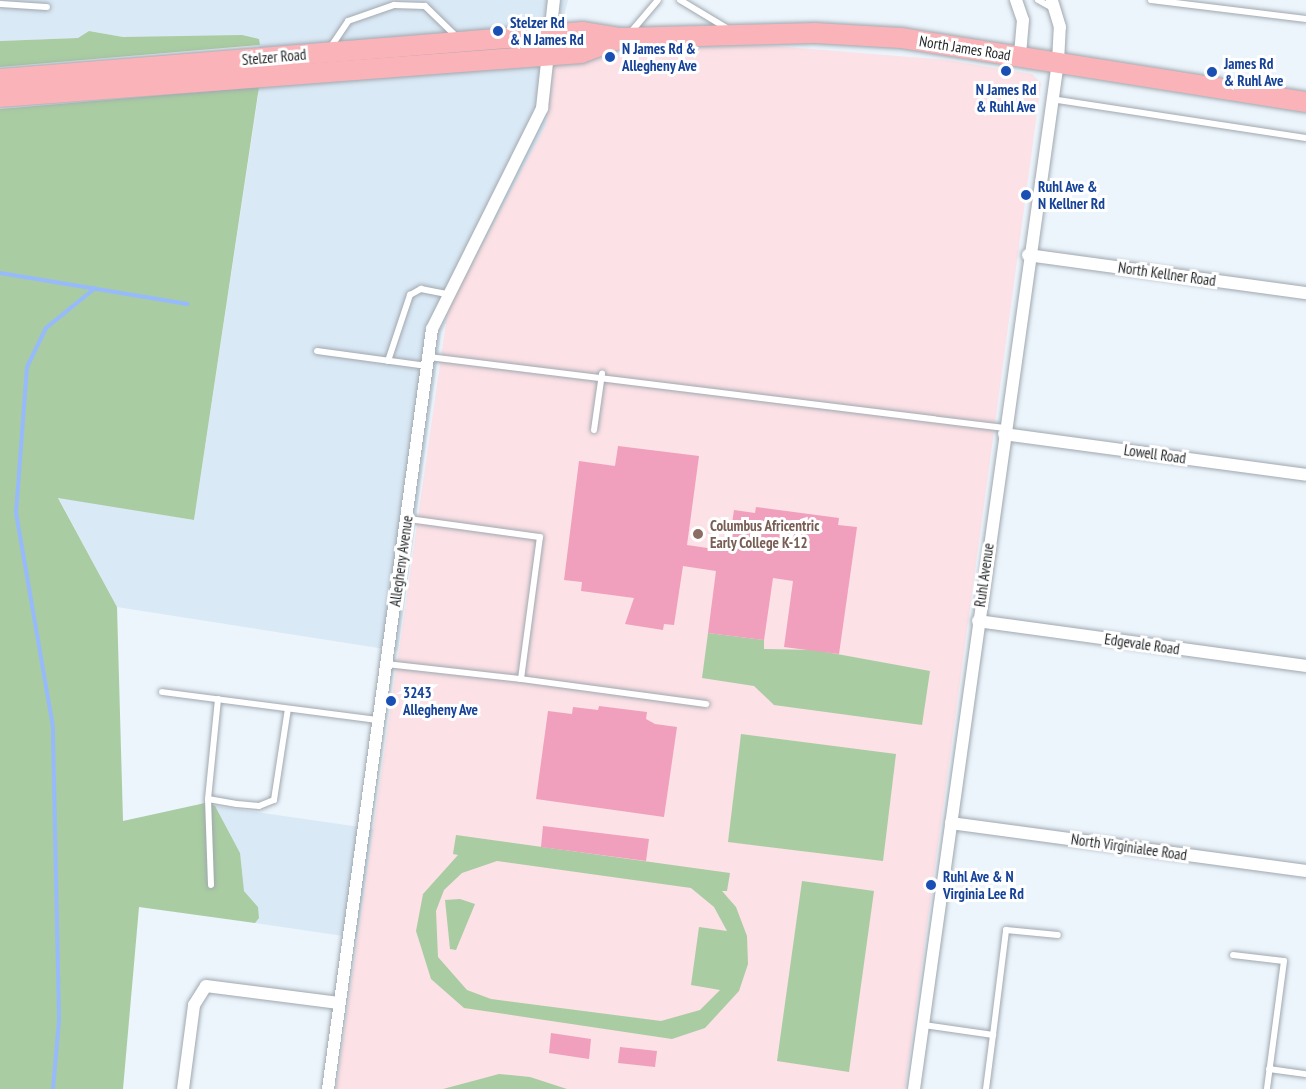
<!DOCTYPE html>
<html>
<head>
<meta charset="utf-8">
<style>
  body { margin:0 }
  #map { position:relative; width:1306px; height:1089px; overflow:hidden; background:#ecf4fc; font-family:"PT Sans Narrow",sans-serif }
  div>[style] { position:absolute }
  .built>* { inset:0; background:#dae9f6 }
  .education>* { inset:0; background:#fce1e6 }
  .green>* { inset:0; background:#a9cca2 }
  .stream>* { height:4px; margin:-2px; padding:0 2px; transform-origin:2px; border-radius:2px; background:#97bafd }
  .building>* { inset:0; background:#f09fbd }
  .roads { filter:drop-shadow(0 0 2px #a0a8af) drop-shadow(0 0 2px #a0a8af) }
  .lane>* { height:6px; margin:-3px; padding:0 3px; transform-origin:3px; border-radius:3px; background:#fff }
  .street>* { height:12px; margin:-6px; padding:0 6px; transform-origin:6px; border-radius:6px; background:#fff }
  .primary>* { height:20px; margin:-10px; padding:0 10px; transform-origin:10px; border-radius:10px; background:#fab3b8 }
  .dots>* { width:16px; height:16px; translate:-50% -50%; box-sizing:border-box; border:3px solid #fff; border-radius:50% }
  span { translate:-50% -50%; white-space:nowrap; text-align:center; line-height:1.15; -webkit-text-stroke:6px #fff; paint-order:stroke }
  .transit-label { font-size:15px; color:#164399; font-weight:700 }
  .left { translate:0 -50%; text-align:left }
  .street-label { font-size:15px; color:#1f2224 }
  .education-label { font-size:15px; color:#785e54; font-weight:700 }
</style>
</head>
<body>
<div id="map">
  <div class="built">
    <i style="clip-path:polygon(0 0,568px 0,551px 68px,546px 125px,441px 333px,398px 651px,117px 607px,58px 497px,194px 520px,258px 97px,259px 40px,123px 37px,89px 31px,79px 38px,0 41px)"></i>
    <i style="clip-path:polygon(215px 806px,374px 829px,357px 938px,255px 923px,258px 907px,244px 891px)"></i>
  </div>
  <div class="education">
    <i style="clip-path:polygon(774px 46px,947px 60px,1032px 74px,1041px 83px,905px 1089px,336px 1089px,448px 309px,546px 125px,554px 62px,689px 47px)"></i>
  </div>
  <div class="green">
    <i style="clip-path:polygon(89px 31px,123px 37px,242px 35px,259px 39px,260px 45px,0 67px,0 41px,78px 38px)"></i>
    <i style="clip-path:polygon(259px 87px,194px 520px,58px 498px,117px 607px,123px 821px,205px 803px,215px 806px,240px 853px,244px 891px,258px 907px,259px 918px,255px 923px,139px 907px,123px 1089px,0 1089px,0 109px)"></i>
    <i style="clip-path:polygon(708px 633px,764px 640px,764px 649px,815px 650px,930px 671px,922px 725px,774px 705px,754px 686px,702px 678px)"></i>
    <i style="clip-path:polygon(741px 734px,896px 754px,883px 861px,728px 842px)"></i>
    <i style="clip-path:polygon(evenodd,456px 835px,730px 873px,727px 891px,722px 891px,736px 907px,747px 936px,748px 964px,739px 991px,705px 1028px,672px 1039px,464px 1008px,431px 979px,416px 931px,423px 894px,458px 855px,453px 854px,456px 835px,497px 861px,691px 888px,714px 907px,727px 931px,699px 927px,691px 985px,720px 990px,700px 1010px,661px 1021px,491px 999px,467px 990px,438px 957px,436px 911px,444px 890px,462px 873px,497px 861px)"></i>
    <i style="clip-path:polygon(802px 881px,874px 891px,849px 1072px,777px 1061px)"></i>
    <i style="clip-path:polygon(460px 899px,475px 904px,456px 950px,450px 949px,445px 900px)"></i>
    <i style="clip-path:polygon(499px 1074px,530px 1077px,567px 1089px,443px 1089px)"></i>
  </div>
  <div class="stream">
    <i style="left:0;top:273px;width:190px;rotate:9.4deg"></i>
    <i style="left:53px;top:1089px;width:69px;rotate:-85deg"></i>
    <i style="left:59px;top:1020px;width:293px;rotate:-91.2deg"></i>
    <i style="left:53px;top:727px;width:217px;rotate:-99.8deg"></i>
    <i style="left:16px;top:513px;width:146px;rotate:-85.7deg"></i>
    <i style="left:27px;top:367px;width:43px;rotate:-64deg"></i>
    <i style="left:46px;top:328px;width:63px;rotate:-39.2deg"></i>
  </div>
  <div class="building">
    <i style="clip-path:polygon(618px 446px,699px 456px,687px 545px,728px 551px,734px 510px,755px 513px,756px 507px,839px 518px,838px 525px,857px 527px,839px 654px,784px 647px,793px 581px,773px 578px,764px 640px,708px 633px,716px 571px,683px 566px,674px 625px,664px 624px,663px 630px,625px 624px,634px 598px,581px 591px,582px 582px,564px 580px,579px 461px,615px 466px)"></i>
    <i style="clip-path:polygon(599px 706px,647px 712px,646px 719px,655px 724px,677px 727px,664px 817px,536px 799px,548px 711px,572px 714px,573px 707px,598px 710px)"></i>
    <i style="clip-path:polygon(543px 826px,649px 839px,646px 861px,541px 847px)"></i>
    <i style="clip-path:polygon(551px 1033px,591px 1039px,589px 1059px,549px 1053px)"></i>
    <i style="clip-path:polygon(620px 1047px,657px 1051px,655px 1067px,618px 1063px)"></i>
  </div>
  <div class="roads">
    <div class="lane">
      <i style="left:680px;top:0;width:56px;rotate:31.1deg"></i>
      <i style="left:1038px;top:0;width:21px;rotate:29deg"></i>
      <i style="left:1151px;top:0;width:156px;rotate:7deg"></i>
      <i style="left:0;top:4px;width:47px;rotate:3.7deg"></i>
      <i style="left:630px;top:33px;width:43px;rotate:-49.7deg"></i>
      <i style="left:330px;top:48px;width:32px;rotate:-56deg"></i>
      <i style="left:348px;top:21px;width:49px;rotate:-19.2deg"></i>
      <i style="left:394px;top:5px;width:31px;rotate:2deg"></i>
      <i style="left:425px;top:6px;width:45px;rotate:44.1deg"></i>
      <i style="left:1051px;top:99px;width:258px;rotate:8.7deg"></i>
      <i style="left:317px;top:351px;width:111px;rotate:7.8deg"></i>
      <i style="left:429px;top:357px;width:580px;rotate:7.03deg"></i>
      <i style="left:388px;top:361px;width:70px;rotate:-71.6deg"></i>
      <i style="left:410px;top:295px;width:13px;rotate:-29deg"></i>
      <i style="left:421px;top:289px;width:26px;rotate:11deg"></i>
      <i style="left:594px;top:430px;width:57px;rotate:-81.9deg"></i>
      <i style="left:387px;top:664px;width:135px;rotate:6.4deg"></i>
      <i style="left:521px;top:679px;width:143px;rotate:-82.4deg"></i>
      <i style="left:540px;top:537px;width:133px;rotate:-172.2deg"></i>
      <i style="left:521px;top:679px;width:187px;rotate:7.7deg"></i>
      <i style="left:162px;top:692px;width:218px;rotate:7.4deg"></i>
      <i style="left:218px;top:699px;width:100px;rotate:95.7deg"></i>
      <i style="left:208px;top:799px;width:29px;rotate:10deg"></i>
      <i style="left:237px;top:804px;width:22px;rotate:5deg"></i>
      <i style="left:259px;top:806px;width:16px;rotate:-22deg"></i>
      <i style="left:274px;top:800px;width:92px;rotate:-81.3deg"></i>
      <i style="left:208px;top:799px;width:86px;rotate:88deg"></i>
      <i style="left:1233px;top:955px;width:51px;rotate:6.7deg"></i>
      <i style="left:1284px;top:961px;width:129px;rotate:97.6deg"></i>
      <i style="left:924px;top:1025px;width:70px;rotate:8.2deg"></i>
      <i style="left:993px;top:1035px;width:106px;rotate:-82.9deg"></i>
      <i style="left:1006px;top:930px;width:52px;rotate:5.5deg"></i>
      <i style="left:1269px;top:1069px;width:37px;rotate:8deg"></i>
      <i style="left:986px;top:1089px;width:54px;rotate:-82.6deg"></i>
    </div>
    <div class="street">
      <i style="left:1016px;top:0;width:21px;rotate:71deg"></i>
      <i style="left:1023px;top:20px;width:36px;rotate:95deg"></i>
      <i style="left:1028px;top:255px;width:281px;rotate:7.8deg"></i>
      <i style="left:1004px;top:434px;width:305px;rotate:7.7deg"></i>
      <i style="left:978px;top:621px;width:331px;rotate:7.8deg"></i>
      <i style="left:951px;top:823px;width:358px;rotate:7.7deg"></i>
      <i style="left:183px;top:1089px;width:85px;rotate:-82.5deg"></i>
      <i style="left:194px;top:1005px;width:22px;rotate:-58deg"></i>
      <i style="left:206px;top:986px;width:134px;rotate:7.3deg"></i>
      <i style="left:328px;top:1089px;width:767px;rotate:-82.21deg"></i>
      <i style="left:432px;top:329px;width:247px;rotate:-63.5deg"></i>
      <i style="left:542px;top:108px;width:109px;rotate:-83.7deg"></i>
      <i style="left:914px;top:1089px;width:1037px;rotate:-82.02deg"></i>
      <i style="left:1058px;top:62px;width:35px;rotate:-87deg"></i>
      <i style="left:1060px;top:27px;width:28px;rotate:-107deg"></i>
    </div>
    <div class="primary">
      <i style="left:0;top:79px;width:584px;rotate:-4.62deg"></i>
      <i style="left:582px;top:32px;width:39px;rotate:9deg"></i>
      <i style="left:621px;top:38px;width:194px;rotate:-1.5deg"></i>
      <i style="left:815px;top:33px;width:86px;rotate:3.3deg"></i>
      <i style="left:901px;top:38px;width:410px;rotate:9deg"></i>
      <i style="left:0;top:97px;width:583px;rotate:-4.33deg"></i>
      <i style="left:581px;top:53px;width:43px;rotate:-20.6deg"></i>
    </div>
  </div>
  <div class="dots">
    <i style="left:498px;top:31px;background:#1a4fb4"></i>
    <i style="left:610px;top:57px;background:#1a4fb4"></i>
    <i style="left:1006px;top:71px;background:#1a4fb4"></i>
    <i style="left:1212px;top:72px;background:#1a4fb4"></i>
    <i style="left:1026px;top:195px;background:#1a4fb4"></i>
    <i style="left:698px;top:534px;background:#8d6e63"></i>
    <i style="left:391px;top:701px;background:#1a4fb4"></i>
    <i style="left:931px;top:885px;background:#1a4fb4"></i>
  </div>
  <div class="transit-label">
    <span class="left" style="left:510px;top:31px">Stelzer Rd<br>&amp; N James Rd</span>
    <span class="left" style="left:622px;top:57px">N James Rd &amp;<br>Allegheny Ave</span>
    <span class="left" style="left:1224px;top:72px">James Rd<br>&amp; Ruhl Ave</span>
    <span style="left:1006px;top:98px">N James Rd<br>&amp; Ruhl Ave</span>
    <span class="left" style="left:1038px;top:195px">Ruhl Ave &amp;<br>N Kellner Rd</span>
    <span class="left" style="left:403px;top:701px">3243<br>Allegheny Ave</span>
    <span class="left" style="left:943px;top:885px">Ruhl Ave &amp; N<br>Virginia Lee Rd</span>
  </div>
  <div class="street-label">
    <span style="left:965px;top:48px;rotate:9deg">North James Road</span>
    <span style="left:274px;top:57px;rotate:-5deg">Stelzer Road</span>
    <span style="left:1167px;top:274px;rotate:8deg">North Kellner Road</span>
    <span style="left:1155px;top:454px;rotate:8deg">Lowell Road</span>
    <span style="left:401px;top:561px;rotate:-82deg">Allegheny Avenue</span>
    <span style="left:984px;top:575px;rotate:-82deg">Ruhl Avenue</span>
    <span style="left:1142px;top:644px;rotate:8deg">Edgevale Road</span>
    <span style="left:1129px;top:847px;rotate:8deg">North Virginialee Road</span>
  </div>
  <div class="education-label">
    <span class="left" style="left:710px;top:534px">Columbus Africentric<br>Early College K-12</span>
  </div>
</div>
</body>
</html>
